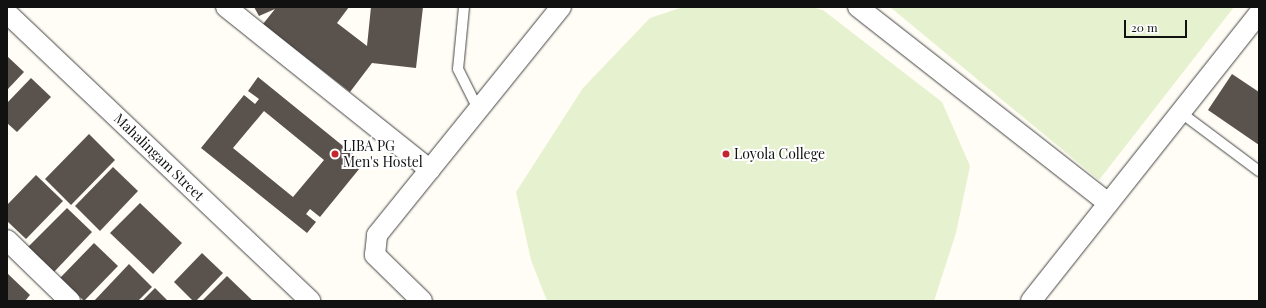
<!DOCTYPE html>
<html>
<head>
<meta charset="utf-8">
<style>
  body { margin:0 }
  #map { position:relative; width:1266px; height:308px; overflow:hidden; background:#fffdf5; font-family:"Playfair Display",serif }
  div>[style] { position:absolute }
  .pitch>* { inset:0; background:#e6f2cf }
  .building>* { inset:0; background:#5a524d }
  .roads { filter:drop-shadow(0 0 1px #444) drop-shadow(0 0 1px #444) }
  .lane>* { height:10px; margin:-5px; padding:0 5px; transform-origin:5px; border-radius:5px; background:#fff }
  .street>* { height:20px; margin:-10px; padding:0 10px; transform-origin:10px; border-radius:10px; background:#fff }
  .dots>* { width:11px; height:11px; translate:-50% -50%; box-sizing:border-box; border:2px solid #fff; border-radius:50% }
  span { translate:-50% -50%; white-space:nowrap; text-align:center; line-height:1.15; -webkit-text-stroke:4px #fff; paint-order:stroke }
  .poi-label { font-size:14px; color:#111 }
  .left { translate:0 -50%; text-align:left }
  .street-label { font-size:14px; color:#111 }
  .frame { position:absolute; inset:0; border:8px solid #111; pointer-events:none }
  .scale { position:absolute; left:1124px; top:20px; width:63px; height:18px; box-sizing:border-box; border:2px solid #111; border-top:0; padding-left:5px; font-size:12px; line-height:14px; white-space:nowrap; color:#111; -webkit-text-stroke:3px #fff; paint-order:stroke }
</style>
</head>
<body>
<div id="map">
  <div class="pitch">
    <i style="clip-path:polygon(683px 7px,812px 7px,823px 10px,942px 102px,970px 166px,956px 233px,934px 301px,547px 301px,531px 260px,516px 192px,583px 88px,650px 18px)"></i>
    <i style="clip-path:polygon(890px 7px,1234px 7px,1099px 180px)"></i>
  </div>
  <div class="building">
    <i style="clip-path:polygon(254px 7px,349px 7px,337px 23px,367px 46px,371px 7px,423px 7px,416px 68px,372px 63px,350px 92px,263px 24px,275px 9px,259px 16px)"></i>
    <i style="clip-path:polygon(7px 56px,24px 72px,7px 90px)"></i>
    <i style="clip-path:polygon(1232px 74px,1259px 92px,1259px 145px,1208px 110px)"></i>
    <i style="clip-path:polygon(evenodd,258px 77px,364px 163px,320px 217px,310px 209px,306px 214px,316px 222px,307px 233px,201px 148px,244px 95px,255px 104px,259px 99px,248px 91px,258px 77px,264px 111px,324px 160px,293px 197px,233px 148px,264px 111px)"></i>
    <i style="clip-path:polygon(31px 78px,51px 97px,17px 132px,7px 123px,7px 103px)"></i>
    <i style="clip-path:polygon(89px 134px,115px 160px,71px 205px,45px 179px)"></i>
    <i style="clip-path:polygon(113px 167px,138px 191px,100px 231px,75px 206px)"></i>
    <i style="clip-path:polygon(36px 175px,63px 201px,26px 239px,7px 221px,7px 205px)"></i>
    <i style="clip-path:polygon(140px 203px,182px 243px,153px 274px,110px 233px)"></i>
    <i style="clip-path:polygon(67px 208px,92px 232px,54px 272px,28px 247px)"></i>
    <i style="clip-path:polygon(94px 243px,118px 266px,84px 301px,60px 278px)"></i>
    <i style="clip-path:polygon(202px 253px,223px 273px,196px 301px,193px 301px,174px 282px)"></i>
    <i style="clip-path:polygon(129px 264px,152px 287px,138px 301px,94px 301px)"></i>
    <i style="clip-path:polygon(7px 273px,30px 295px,25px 301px,7px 301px)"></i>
    <i style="clip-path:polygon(227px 276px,253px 301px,202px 301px)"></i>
    <i style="clip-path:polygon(155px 288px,168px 301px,142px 301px)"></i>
  </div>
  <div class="roads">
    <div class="lane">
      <i style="left:464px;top:7px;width:62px;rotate:95.5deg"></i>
      <i style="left:458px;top:69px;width:45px;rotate:63.4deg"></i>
      <i style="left:1180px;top:112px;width:99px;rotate:36.8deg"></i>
    </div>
    <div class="street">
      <i style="left:226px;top:7px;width:261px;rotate:38.6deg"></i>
      <i style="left:858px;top:7px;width:318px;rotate:38.1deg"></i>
      <i style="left:7px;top:13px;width:418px;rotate:43.5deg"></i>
      <i style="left:7px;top:240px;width:88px;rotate:44.1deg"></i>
      <i style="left:422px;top:301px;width:66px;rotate:-135.6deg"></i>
      <i style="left:375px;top:255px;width:20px;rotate:-84deg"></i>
      <i style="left:377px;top:235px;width:293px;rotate:-51.1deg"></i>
      <i style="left:1031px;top:301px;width:367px;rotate:-51.6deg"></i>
    </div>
  </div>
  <div class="dots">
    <i style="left:335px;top:154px;background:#c4262e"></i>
    <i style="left:726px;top:154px;background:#c4262e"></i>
  </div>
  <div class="poi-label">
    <span class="left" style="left:343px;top:154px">LIBA PG<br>Men's Hostel</span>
    <span class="left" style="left:734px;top:154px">Loyola College</span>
  </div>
  <div class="street-label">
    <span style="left:159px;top:157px;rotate:44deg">Mahalingam Street</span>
  </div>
  <div class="frame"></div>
  <div class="scale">20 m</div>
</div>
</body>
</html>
